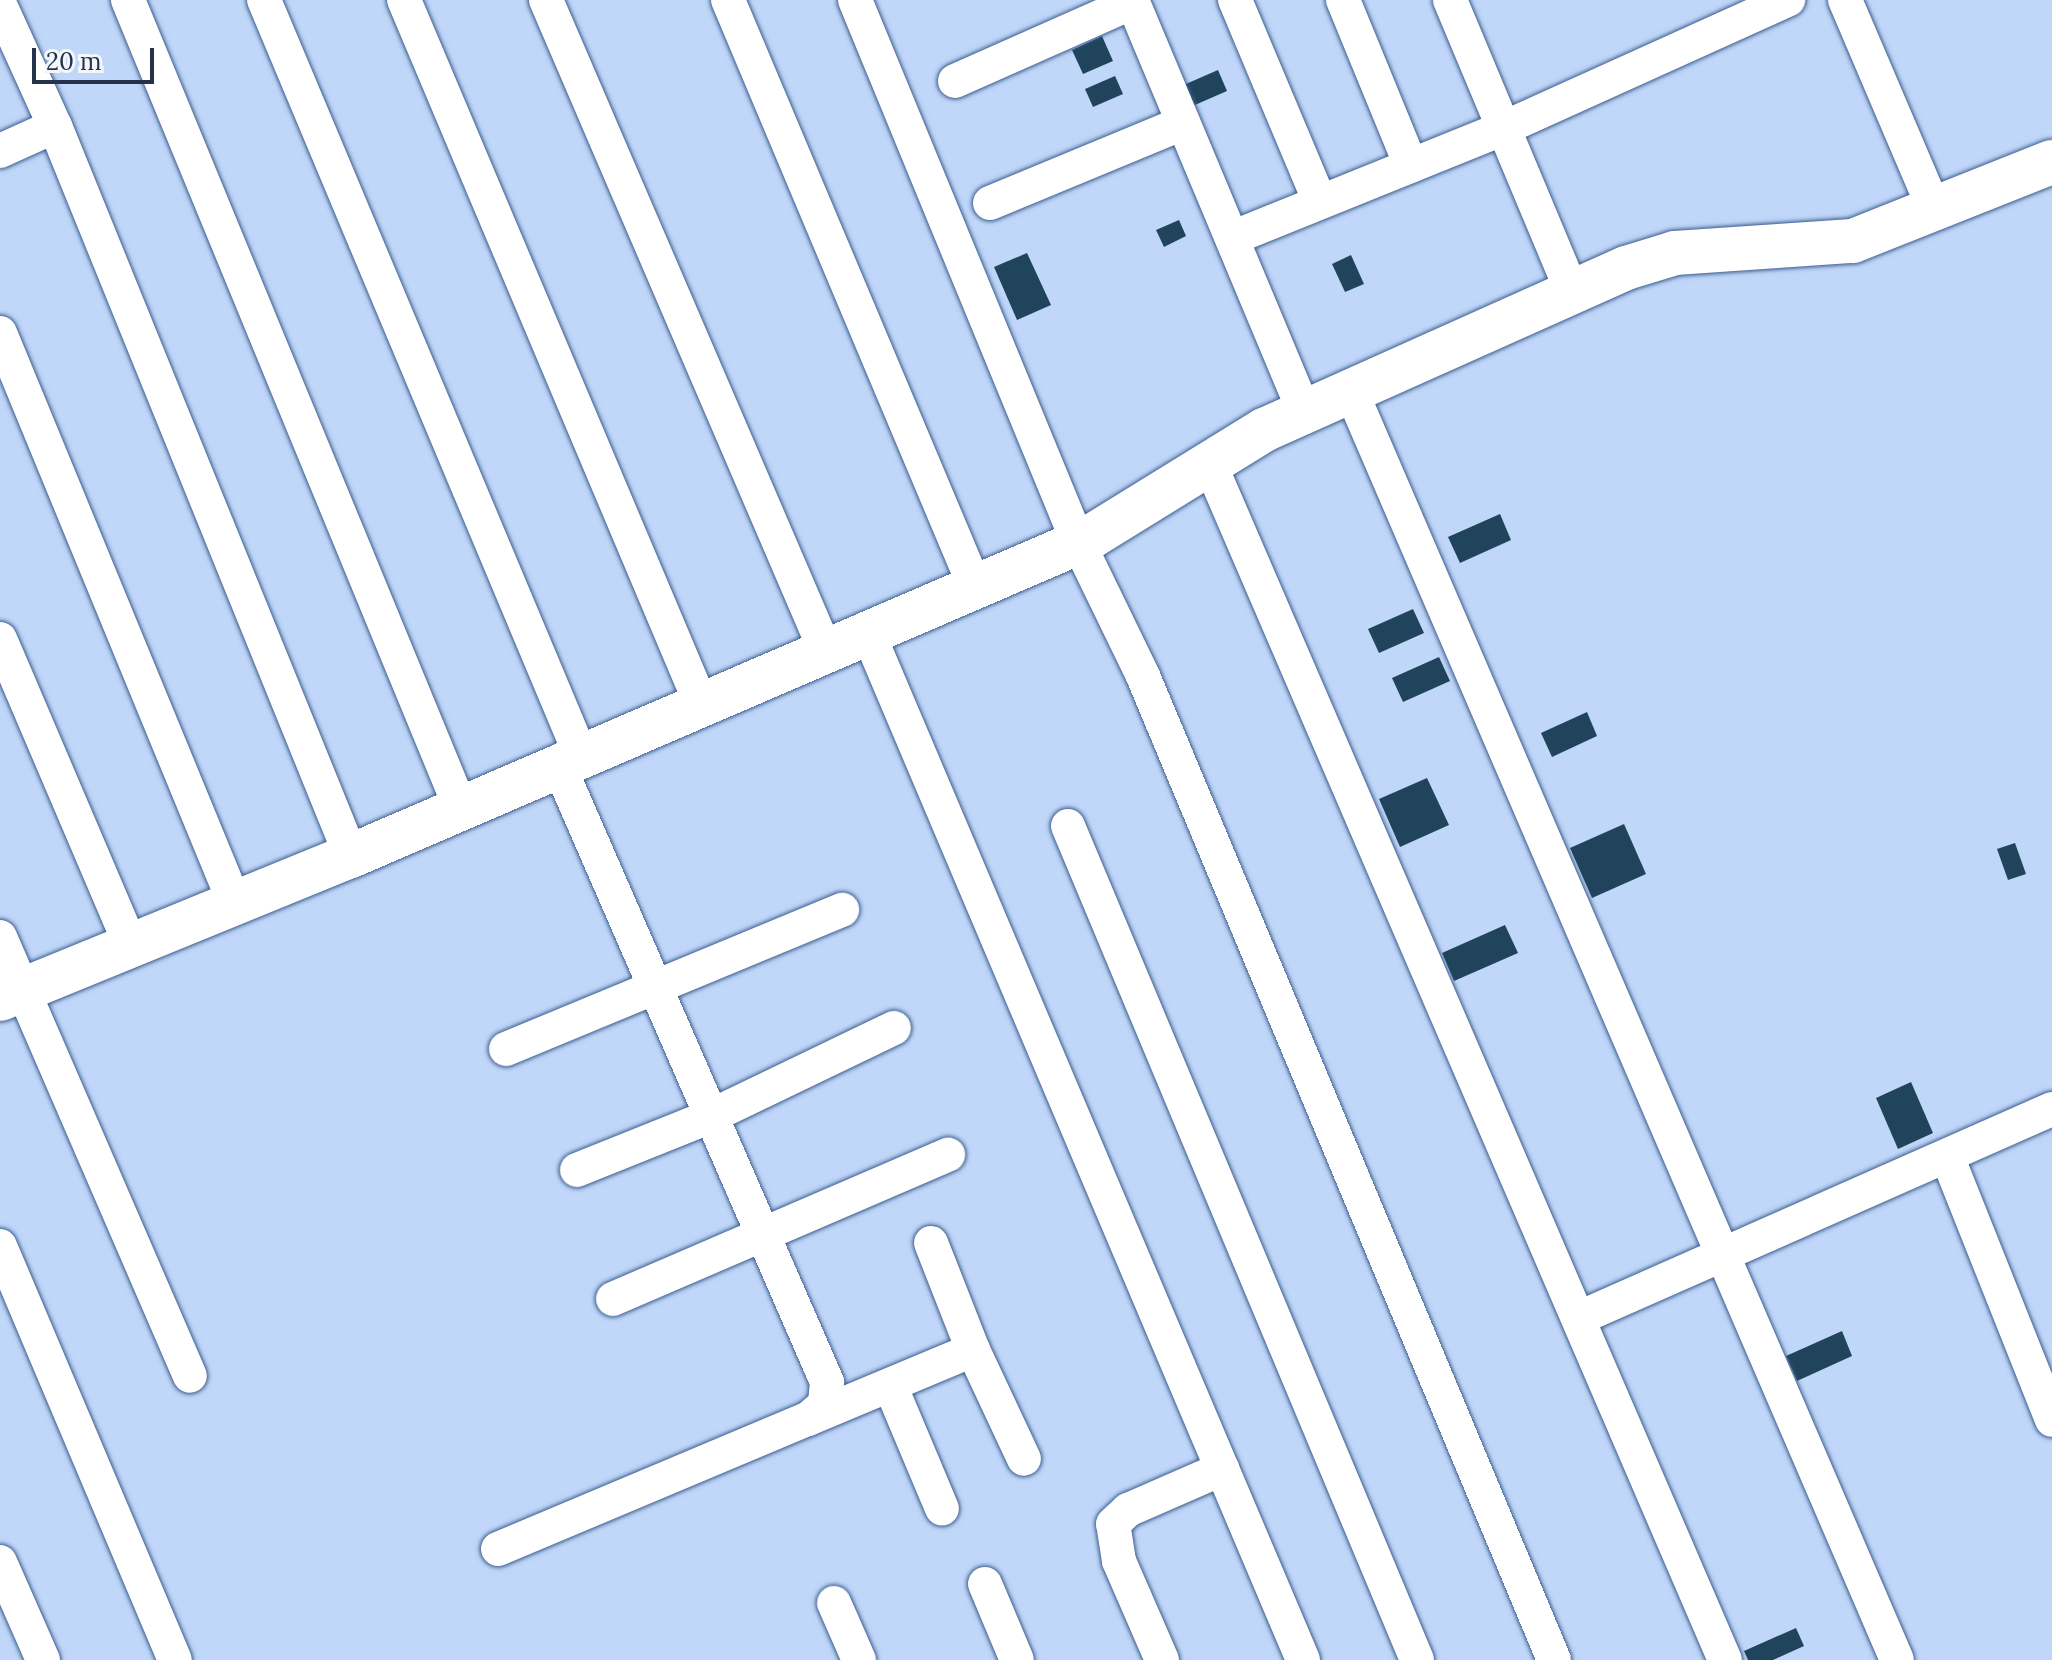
<!DOCTYPE html>
<html>
<head>
<meta charset="utf-8">
<style>
  body { margin:0 }
  #map { position:relative; width:2052px; height:1660px; overflow:hidden; background:#c0d7f9; font-family:Lora,serif }
  div>[style] { position:absolute }
  .building>* { inset:0; background:#1f445b }
  .roads { filter:drop-shadow(0 0 2px #3c5d8e) drop-shadow(0 0 2px #3c5d8e) }
  .street>* { height:34px; margin:-17px; padding:0 17px; transform-origin:17px; border-radius:17px; background:#fff }
  .secondary>* { height:44px; margin:-22px; padding:0 22px; transform-origin:22px; border-radius:22px; background:#fff }
  span { translate:-50% -50%; white-space:nowrap; text-align:center; line-height:1.15; -webkit-text-stroke:8px #f3f7fc; paint-order:stroke }
  .scale { position:absolute; left:32px; top:48px; width:122px; height:36px; box-sizing:border-box; border:4px solid #243349; border-top:0; padding-left:10px; font-size:24px; line-height:28px; white-space:nowrap; color:#243349; -webkit-text-stroke:6px #f3f7fc; paint-order:stroke }
</style>
</head>
<body>
<div id="map">
  <div class="building">
    <i style="clip-path:polygon(1102px 36px,1113px 61px,1083px 74px,1072px 50px)"></i>
    <i style="clip-path:polygon(1218px 70px,1227px 91px,1188px 108px,1179px 87px)"></i>
    <i style="clip-path:polygon(1115px 76px,1123px 94px,1093px 107px,1085px 89px)"></i>
    <i style="clip-path:polygon(1179px 220px,1186px 236px,1164px 247px,1156px 230px)"></i>
    <i style="clip-path:polygon(1027px 253px,1051px 305px,1017px 320px,994px 267px)"></i>
    <i style="clip-path:polygon(1351px 255px,1364px 284px,1345px 292px,1332px 264px)"></i>
    <i style="clip-path:polygon(1500px 514px,1511px 540px,1460px 563px,1448px 537px)"></i>
    <i style="clip-path:polygon(1413px 609px,1424px 633px,1379px 653px,1368px 629px)"></i>
    <i style="clip-path:polygon(1439px 657px,1450px 681px,1403px 702px,1392px 678px)"></i>
    <i style="clip-path:polygon(1587px 712px,1597px 736px,1552px 757px,1541px 733px)"></i>
    <i style="clip-path:polygon(1427px 778px,1449px 825px,1400px 847px,1379px 799px)"></i>
    <i style="clip-path:polygon(1624px 824px,1646px 874px,1592px 898px,1570px 848px)"></i>
    <i style="clip-path:polygon(2015px 843px,2026px 874px,2008px 880px,1997px 849px)"></i>
    <i style="clip-path:polygon(1505px 925px,1518px 953px,1454px 981px,1442px 953px)"></i>
    <i style="clip-path:polygon(1911px 1082px,1933px 1133px,1898px 1149px,1876px 1098px)"></i>
    <i style="clip-path:polygon(1842px 1331px,1852px 1356px,1797px 1381px,1786px 1356px)"></i>
    <i style="clip-path:polygon(1796px 1628px,1804px 1646px,1773px 1660px,1748px 1660px,1744px 1651px)"></i>
  </div>
  <div class="roads">
    <div class="street">
      <i style="left:128px;top:0;width:875px;rotate:67.63deg"></i>
      <i style="left:264px;top:0;width:820px;rotate:67.25deg"></i>
      <i style="left:404px;top:0;width:764px;rotate:67.13deg"></i>
      <i style="left:546px;top:0;width:712px;rotate:66.75deg"></i>
      <i style="left:728px;top:0;width:637px;rotate:67.18deg"></i>
      <i style="left:855px;top:0;width:586px;rotate:67.64deg"></i>
      <i style="left:1078px;top:542px;width:149px;rotate:64.1deg"></i>
      <i style="left:1143px;top:676px;width:1066px;rotate:67.33deg"></i>
      <i style="left:1132px;top:0;width:446px;rotate:67.3deg"></i>
      <i style="left:1235px;top:0;width:219px;rotate:67.2deg"></i>
      <i style="left:1343px;top:0;width:179px;rotate:67.7deg"></i>
      <i style="left:1450px;top:0;width:316px;rotate:67.3deg"></i>
      <i style="left:1845px;top:0;width:229px;rotate:66.9deg"></i>
      <i style="left:0;top:5px;width:133px;rotate:65.6deg"></i>
      <i style="left:55px;top:126px;width:788px;rotate:67.93deg"></i>
      <i style="left:955px;top:81px;width:195px;rotate:-23.9deg"></i>
      <i style="left:0;top:151px;width:60px;rotate:-24.4deg"></i>
      <i style="left:990px;top:203px;width:209px;rotate:-22.5deg"></i>
      <i style="left:1232px;top:238px;width:293px;rotate:-22deg"></i>
      <i style="left:1504px;top:128px;width:312px;rotate:-24.3deg"></i>
      <i style="left:0;top:333px;width:617px;rotate:67.63deg"></i>
      <i style="left:1351px;top:391px;width:1381px;rotate:66.72deg"></i>
      <i style="left:1209px;top:462px;width:1304px;rotate:66.7deg"></i>
      <i style="left:869px;top:635px;width:1113px;rotate:67.05deg"></i>
      <i style="left:0;top:639px;width:336px;rotate:66.9deg"></i>
      <i style="left:1068px;top:826px;width:904px;rotate:67.29deg"></i>
      <i style="left:0;top:937px;width:478px;rotate:66.6deg"></i>
      <i style="left:506px;top:1049px;width:364px;rotate:-22.5deg"></i>
      <i style="left:1947px;top:1156px;width:284px;rotate:68.3deg"></i>
      <i style="left:577px;top:1170px;width:144px;rotate:-21.9deg"></i>
      <i style="left:711px;top:1116px;width:203px;rotate:-25.7deg"></i>
      <i style="left:0;top:1246px;width:449px;rotate:67.1deg"></i>
      <i style="left:613px;top:1299px;width:365px;rotate:-23.3deg"></i>
      <i style="left:1579px;top:1318px;width:517px;rotate:-23.84deg"></i>
      <i style="left:973px;top:1350px;width:120px;rotate:64.9deg"></i>
      <i style="left:890px;top:1385px;width:134px;rotate:67.2deg"></i>
      <i style="left:808px;top:1419px;width:179px;rotate:-22.7deg"></i>
      <i style="left:973px;top:1350px;width:115px;rotate:-111.4deg"></i>
      <i style="left:498px;top:1549px;width:336px;rotate:-22.8deg"></i>
      <i style="left:808px;top:1419px;width:23px;rotate:-41deg"></i>
      <i style="left:825px;top:1404px;width:22px;rotate:-85deg"></i>
      <i style="left:827px;top:1382px;width:672px;rotate:-113.51deg"></i>
      <i style="left:0;top:1562px;width:107px;rotate:66.3deg"></i>
      <i style="left:985px;top:1584px;width:82px;rotate:67.2deg"></i>
      <i style="left:834px;top:1603px;width:62px;rotate:66.3deg"></i>
      <i style="left:1162px;top:1660px;width:108px;rotate:-113.5deg"></i>
      <i style="left:1119px;top:1561px;width:37px;rotate:-99deg"></i>
      <i style="left:1113px;top:1524px;width:21px;rotate:-43deg"></i>
      <i style="left:1128px;top:1510px;width:103px;rotate:-23.6deg"></i>
    </div>
    <div class="secondary">
      <i style="left:0;top:999px;width:379px;rotate:-22.2deg"></i>
      <i style="left:351px;top:856px;width:804px;rotate:-23.31deg"></i>
      <i style="left:1089px;top:538px;width:206px;rotate:-31.7deg"></i>
      <i style="left:1264px;top:430px;width:397px;rotate:-24.1deg"></i>
      <i style="left:1626px;top:268px;width:51px;rotate:-17deg"></i>
      <i style="left:1675px;top:253px;width:178px;rotate:-3.9deg"></i>
      <i style="left:1853px;top:241px;width:214px;rotate:-21.7deg"></i>
    </div>
  </div>
  <div class="scale">20 m</div>
</div>
</body>
</html>
